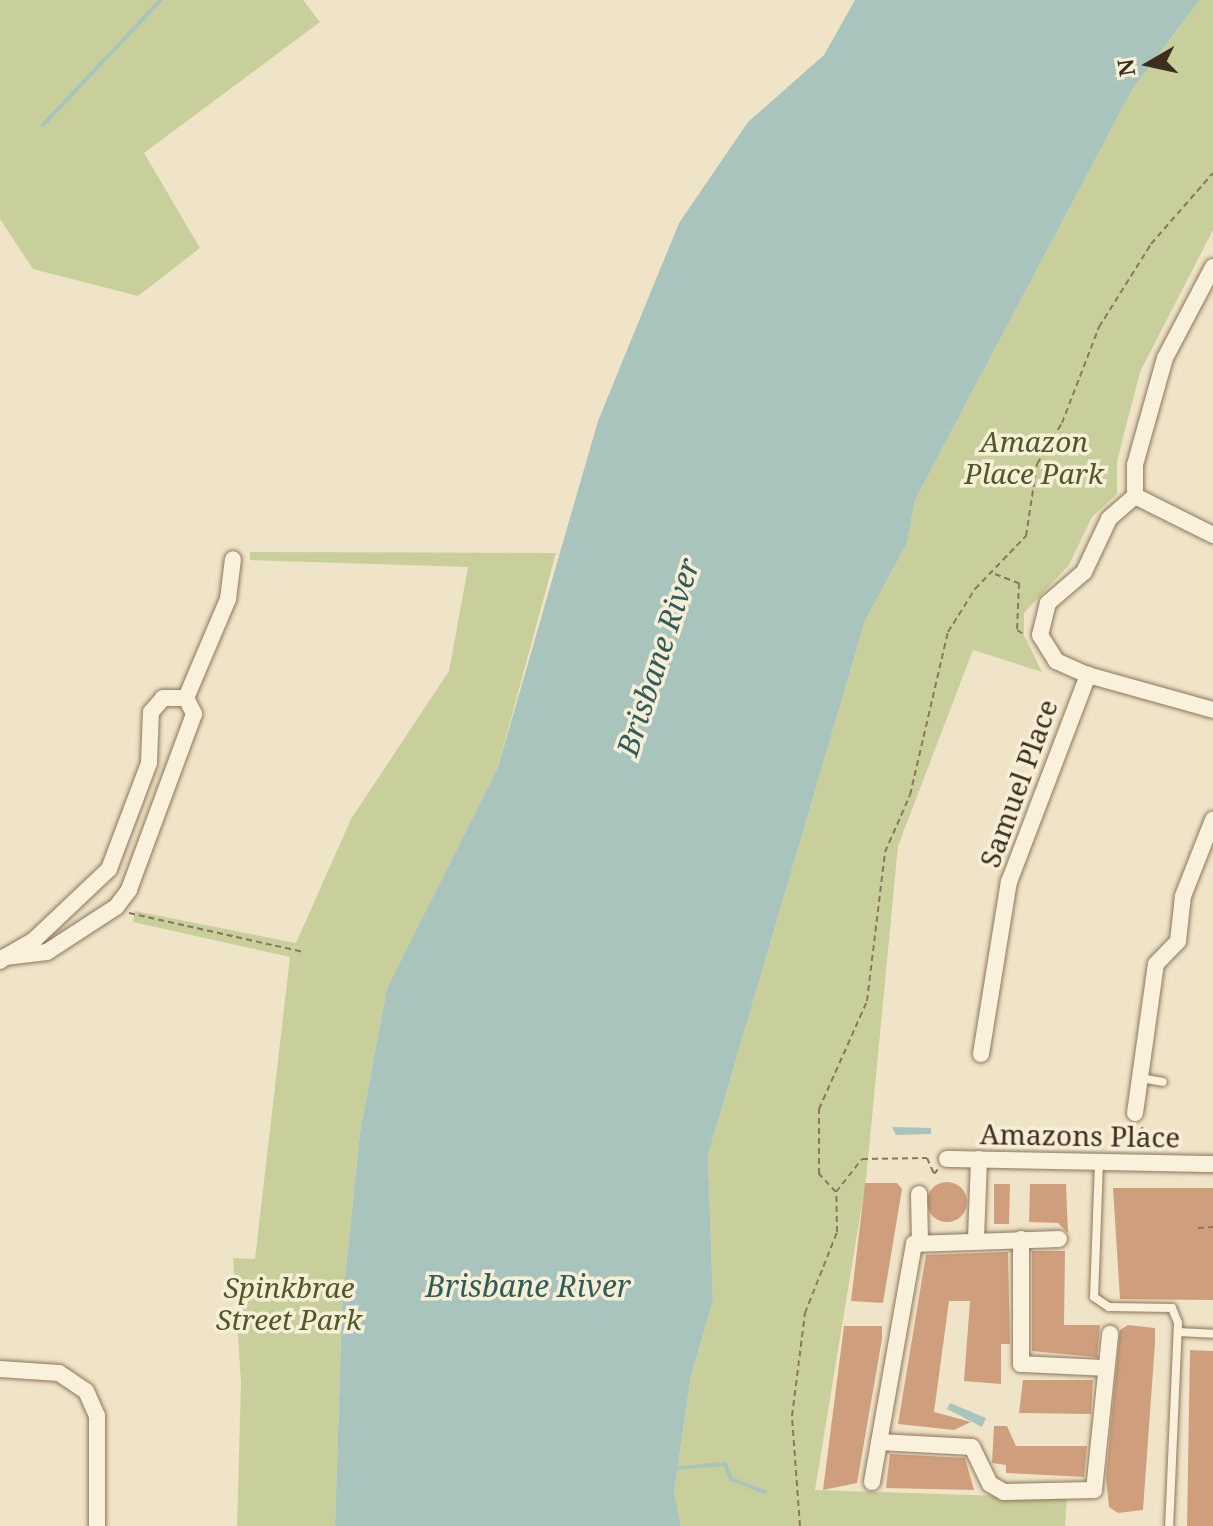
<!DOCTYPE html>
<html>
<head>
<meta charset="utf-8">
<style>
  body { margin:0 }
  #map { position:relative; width:1213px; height:1526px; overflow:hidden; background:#f0e4c8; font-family:"Noto Serif",serif }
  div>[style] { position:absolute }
  .green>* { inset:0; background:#c9cf9b }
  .water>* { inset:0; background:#a9c4bc }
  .stream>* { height:4px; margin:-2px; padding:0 2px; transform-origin:2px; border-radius:2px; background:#a9c4bc }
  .building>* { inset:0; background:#cf9f7d }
  .round { border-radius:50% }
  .path>* { height:2px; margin-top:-1px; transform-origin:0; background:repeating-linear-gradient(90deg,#8d765c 0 6px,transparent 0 10px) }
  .roads { filter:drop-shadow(0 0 2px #8d765c) drop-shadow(0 0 2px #8d765c) }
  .lane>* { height:8px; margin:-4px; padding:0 4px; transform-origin:4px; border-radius:4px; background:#faf1dc }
  .street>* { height:16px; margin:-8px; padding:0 8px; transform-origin:8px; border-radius:8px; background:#faf1dc }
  span { translate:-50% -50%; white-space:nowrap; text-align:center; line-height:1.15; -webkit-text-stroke:7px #f7eed8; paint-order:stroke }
  .park-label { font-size:28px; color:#4d5a26; font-style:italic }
  .street-label { font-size:28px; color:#3d2e20 }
  .water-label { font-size:30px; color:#2f5d5a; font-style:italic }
  .north { position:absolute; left:1109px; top:24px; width:80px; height:80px; -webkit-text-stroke:6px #f7eed8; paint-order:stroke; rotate:261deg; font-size:22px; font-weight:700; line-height:32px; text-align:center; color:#3d2e20 }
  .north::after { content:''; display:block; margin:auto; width:28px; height:36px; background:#3d2e20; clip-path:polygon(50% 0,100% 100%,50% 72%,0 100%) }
</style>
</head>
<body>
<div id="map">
  <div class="green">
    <i style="clip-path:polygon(0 0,303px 0,320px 22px,144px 153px,200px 248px,138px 296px,33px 269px,0 219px)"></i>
    <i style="clip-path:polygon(1200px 0,1213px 0,1213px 230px,1140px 372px,1117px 461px,1117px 494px,1092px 517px,1069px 565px,1024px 613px,1024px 635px,1042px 672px,973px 650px,898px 846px,866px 1180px,815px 1490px,1067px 1498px,1065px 1526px,681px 1526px,674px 1491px,691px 1376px,713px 1301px,708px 1155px,865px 621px,907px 543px,915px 500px,1133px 88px)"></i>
    <i style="clip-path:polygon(250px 552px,556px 553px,498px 767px,387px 988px,360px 1132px,342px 1307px,335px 1526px,237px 1526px,241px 1383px,233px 1258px,255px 1259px,290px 957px,133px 922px,135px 911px,296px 943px,351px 819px,449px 671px,468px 567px,250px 560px)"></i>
  </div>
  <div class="water">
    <i style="clip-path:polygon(855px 0,1200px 0,1133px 88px,915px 500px,907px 543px,865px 621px,708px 1155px,713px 1301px,691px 1376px,674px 1491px,681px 1526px,335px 1526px,342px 1307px,360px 1132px,387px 988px,498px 767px,598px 421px,679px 223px,748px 122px,824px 55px)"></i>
    <i style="clip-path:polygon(892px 1127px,931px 1128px,931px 1134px,896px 1135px)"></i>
    <i style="clip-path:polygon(950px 1403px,986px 1418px,982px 1427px,947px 1409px)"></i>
  </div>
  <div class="stream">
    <i style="left:43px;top:125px;width:172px;rotate:-46.7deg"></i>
    <i style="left:677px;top:1468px;width:48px;rotate:-4.8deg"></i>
    <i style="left:725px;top:1464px;width:16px;rotate:68deg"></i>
    <i style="left:731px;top:1479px;width:36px;rotate:21deg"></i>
  </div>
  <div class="building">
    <i class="round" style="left:927px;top:1182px;width:40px;height:40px"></i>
    <i style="clip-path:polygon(865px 1183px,897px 1183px,902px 1189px,883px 1303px,851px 1301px)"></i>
    <i style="clip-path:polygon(994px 1184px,1010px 1184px,1009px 1224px,994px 1224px)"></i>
    <i style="clip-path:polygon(1030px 1184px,1066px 1184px,1068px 1233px,1058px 1223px,1029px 1222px)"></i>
    <i style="clip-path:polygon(1113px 1188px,1213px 1188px,1213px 1300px,1120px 1299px)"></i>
    <i style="clip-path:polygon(1032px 1251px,1065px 1251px,1064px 1325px,1100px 1325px,1097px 1357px,1032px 1351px)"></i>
    <i style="clip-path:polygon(1008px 1252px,1010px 1344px,1001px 1344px,1001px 1384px,964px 1381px,970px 1301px,949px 1301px,934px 1412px,971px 1422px,954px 1430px,898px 1424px,926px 1255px)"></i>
    <i style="clip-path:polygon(1128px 1325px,1155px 1328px,1155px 1343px,1143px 1510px,1118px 1513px,1109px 1507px,1106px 1477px,1120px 1330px)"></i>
    <i style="clip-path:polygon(844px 1326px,882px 1326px,882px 1339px,857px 1483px,823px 1490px)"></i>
    <i style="clip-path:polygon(1190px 1350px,1213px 1351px,1213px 1526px,1187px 1526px)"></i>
    <i style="clip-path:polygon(1023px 1380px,1093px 1380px,1091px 1414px,1019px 1413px)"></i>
    <i style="clip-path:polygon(994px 1426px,1007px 1426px,1016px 1446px,1087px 1446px,1084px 1477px,1006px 1473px,1006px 1465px,992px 1463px)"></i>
    <i style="clip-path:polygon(890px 1454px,965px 1458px,974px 1490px,886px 1488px)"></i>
  </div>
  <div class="path">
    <i style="left:995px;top:574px;width:26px;rotate:21deg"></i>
    <i style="left:1019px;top:583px;width:47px;rotate:92.4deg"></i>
    <i style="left:1017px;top:630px;width:9px;rotate:32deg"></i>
    <i style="left:129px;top:913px;width:178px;rotate:12.6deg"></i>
    <i style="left:1128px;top:1146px;width:24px;rotate:-52deg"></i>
    <i style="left:836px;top:1192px;width:25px;rotate:-133deg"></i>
    <i style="left:819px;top:1174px;width:65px;rotate:-90deg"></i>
    <i style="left:819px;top:1109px;width:118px;rotate:-66deg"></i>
    <i style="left:867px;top:1001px;width:150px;rotate:-83.1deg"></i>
    <i style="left:885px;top:852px;width:62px;rotate:-66.3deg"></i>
    <i style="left:910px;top:795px;width:167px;rotate:-76.9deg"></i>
    <i style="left:948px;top:632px;width:51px;rotate:-57.9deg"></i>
    <i style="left:975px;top:589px;width:74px;rotate:-46.1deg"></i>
    <i style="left:1026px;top:536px;width:73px;rotate:-81.3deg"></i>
    <i style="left:1037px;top:464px;width:48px;rotate:-58.6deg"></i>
    <i style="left:1062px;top:423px;width:103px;rotate:-68.9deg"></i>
    <i style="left:1099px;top:327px;width:98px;rotate:-57.9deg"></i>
    <i style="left:1151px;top:244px;width:94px;rotate:-48.9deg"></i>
    <i style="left:836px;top:1192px;width:42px;rotate:-51.8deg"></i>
    <i style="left:862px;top:1159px;width:65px;rotate:-0.9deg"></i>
    <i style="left:927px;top:1158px;width:17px;rotate:66deg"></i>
    <i style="left:934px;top:1174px;width:6px;rotate:-51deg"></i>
    <i style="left:1198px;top:1228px;width:15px;rotate:-4deg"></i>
    <i style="left:800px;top:1526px;width:110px;rotate:-94.2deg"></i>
    <i style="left:792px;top:1416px;width:104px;rotate:-82.8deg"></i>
    <i style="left:805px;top:1313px;width:87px;rotate:-68.4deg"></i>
    <i style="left:837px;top:1232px;width:39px;rotate:-91deg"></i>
  </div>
  <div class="roads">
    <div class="lane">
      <i style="left:1141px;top:1078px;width:22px;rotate:10deg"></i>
      <i style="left:1099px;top:1162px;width:135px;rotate:92.1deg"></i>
      <i style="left:1094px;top:1297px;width:18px;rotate:34deg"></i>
      <i style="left:1109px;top:1307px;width:63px;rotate:0.9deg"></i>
      <i style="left:1172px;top:1308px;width:16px;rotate:68deg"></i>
      <i style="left:1178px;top:1323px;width:203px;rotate:92.5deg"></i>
      <i style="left:1178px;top:1332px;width:35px;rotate:3deg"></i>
    </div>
    <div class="street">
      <i style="left:1213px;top:267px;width:103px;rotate:117.8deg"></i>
      <i style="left:1165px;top:358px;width:111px;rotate:105.7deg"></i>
      <i style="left:1135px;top:465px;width:31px;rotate:90deg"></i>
      <i style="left:1135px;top:496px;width:35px;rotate:139deg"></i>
      <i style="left:1109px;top:519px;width:59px;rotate:115.3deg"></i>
      <i style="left:1084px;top:572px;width:48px;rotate:139.3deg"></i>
      <i style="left:1048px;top:603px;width:33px;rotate:104deg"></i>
      <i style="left:1040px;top:635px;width:31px;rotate:58deg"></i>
      <i style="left:1056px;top:661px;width:35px;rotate:24deg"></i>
      <i style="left:1088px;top:675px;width:130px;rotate:15.6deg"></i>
      <i style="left:1135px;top:496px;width:87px;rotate:26.6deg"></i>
      <i style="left:186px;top:698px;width:108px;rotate:-67deg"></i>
      <i style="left:228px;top:599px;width:40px;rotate:-82.9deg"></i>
      <i style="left:0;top:961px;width:6px;rotate:-39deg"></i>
      <i style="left:5px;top:957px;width:34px;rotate:-30deg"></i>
      <i style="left:34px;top:940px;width:103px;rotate:-43.4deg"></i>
      <i style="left:109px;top:869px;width:113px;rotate:-69.3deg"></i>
      <i style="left:149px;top:763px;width:51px;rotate:-87.8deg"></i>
      <i style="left:151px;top:712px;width:18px;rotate:-49deg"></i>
      <i style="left:163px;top:698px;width:23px"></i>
      <i style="left:186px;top:698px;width:18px;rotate:63deg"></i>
      <i style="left:194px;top:714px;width:188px;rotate:110.3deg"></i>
      <i style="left:129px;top:890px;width:21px;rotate:127deg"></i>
      <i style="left:116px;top:907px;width:82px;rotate:146.9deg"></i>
      <i style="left:47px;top:952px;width:42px;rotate:173.2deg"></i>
      <i style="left:981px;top:1054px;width:174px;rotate:-80.8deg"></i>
      <i style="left:1009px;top:882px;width:222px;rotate:-69.1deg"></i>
      <i style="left:1135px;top:1113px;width:150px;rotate:-82deg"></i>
      <i style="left:1156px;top:964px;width:32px;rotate:-46deg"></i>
      <i style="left:1178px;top:941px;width:45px;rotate:-83.7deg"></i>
      <i style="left:1183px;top:896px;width:82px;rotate:-68.5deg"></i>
      <i style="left:947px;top:1159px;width:266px;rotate:1.1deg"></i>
      <i style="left:919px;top:1194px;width:47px;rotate:88.8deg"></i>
      <i style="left:976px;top:1238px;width:79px;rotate:-87.8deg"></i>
      <i style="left:1021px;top:1239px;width:125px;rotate:90deg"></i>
      <i style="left:1021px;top:1364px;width:85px;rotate:2.7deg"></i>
      <i style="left:0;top:1369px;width:59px;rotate:3.9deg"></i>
      <i style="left:59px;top:1373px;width:32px;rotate:34deg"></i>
      <i style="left:86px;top:1391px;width:27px;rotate:66deg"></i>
      <i style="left:97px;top:1416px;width:110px;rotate:90deg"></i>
      <i style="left:879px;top:1442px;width:93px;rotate:3.1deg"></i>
      <i style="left:972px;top:1447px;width:41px;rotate:64.1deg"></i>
      <i style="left:990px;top:1484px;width:16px;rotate:30deg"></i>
      <i style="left:1004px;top:1492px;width:90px;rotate:-1.3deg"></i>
      <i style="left:1094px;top:1490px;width:157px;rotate:-84.1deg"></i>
      <i style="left:872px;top:1482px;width:242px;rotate:-80deg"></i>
      <i style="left:914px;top:1244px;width:145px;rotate:-2deg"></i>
    </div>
  </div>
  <div class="park-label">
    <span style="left:1034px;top:457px">Amazon<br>Place Park</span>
    <span style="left:289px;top:1303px">Spinkbrae<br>Street Park</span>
  </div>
  <div class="street-label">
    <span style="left:1018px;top:783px;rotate:-70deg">Samuel Place</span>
    <span style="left:1080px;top:1135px;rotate:1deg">Amazons Place</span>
  </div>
  <div class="water-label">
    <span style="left:658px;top:657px;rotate:-72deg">Brisbane River</span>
    <span style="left:528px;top:1286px">Brisbane River</span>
  </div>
  <div class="north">N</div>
</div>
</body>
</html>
